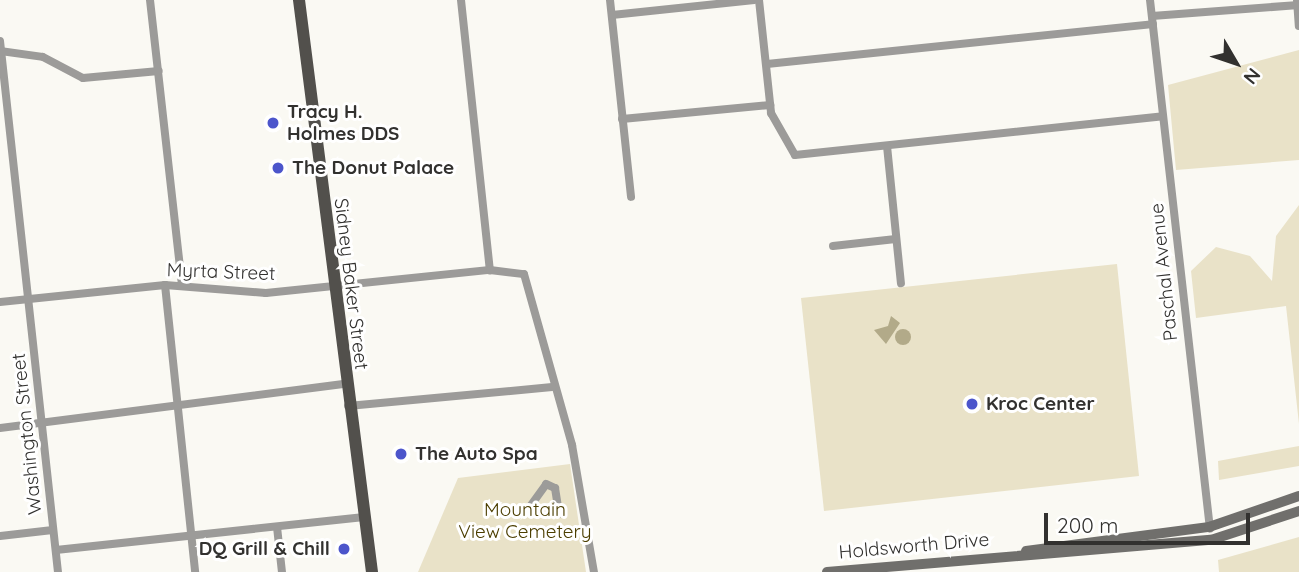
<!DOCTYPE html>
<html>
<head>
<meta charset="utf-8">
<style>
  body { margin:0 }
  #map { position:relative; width:1299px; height:572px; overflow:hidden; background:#faf9f3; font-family:Quicksand,sans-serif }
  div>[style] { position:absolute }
  .green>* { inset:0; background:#e9e2c8 }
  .water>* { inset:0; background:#b2aa89 }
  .round { border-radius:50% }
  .street>* { height:8px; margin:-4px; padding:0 4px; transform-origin:4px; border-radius:4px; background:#9c9b99 }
  .secondary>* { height:10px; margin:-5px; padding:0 5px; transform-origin:5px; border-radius:5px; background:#706f6c }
  .primary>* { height:12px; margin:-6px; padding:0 6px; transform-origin:6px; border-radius:6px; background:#52504c }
  .dots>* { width:19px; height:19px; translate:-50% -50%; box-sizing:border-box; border:4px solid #fff; border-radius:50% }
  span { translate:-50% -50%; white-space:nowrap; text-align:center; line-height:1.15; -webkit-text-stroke:6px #fff; paint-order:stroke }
  .poi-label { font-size:19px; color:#32312f; font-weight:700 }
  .left { translate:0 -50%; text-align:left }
  .right { translate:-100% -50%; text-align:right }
  .street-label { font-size:19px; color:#32312f }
  .park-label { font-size:19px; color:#4c3e00 }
  .north { position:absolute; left:1201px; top:28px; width:70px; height:70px; -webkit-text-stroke:5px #fff; paint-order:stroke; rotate:129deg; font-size:19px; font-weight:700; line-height:28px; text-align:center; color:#32312f }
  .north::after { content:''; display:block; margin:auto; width:24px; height:32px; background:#32312f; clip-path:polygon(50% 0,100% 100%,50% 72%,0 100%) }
  .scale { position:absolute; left:1044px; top:513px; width:206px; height:32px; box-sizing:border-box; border:4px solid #32312f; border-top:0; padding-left:9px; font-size:21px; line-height:24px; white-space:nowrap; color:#32312f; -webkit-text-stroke:5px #fff; paint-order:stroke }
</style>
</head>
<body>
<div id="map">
  <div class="green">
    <i style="clip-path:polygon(1299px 50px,1299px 160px,1176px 170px,1168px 85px)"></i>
    <i style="clip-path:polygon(1299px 205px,1299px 424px,1286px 306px,1196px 318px,1191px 271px,1216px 247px,1250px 256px,1272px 281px,1276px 236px)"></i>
    <i style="clip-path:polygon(1117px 264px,1139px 476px,824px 511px,801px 298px)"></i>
    <i style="clip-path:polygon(1299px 446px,1299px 466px,1219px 480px,1218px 461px)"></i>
    <i style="clip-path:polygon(570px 464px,586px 572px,418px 572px,458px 478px)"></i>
    <i style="clip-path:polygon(1299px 537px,1299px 572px,1219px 572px,1218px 560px)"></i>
  </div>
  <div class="water">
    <i style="clip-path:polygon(891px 316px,900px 323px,886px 344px,874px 330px,888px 326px)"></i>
    <i class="round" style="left:895px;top:329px;width:16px;height:16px"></i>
  </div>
  <div class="street">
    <i style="left:150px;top:0;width:286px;rotate:83.6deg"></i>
    <i style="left:461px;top:0;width:272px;rotate:83.9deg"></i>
    <i style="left:610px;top:0;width:198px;rotate:83.9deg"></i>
    <i style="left:759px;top:0;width:114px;rotate:83.9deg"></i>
    <i style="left:771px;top:113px;width:48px;rotate:60.3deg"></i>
    <i style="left:795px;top:155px;width:370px;rotate:-6deg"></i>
    <i style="left:1150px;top:0;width:532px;rotate:83.53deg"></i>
    <i style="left:1297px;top:0;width:26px;rotate:86deg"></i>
    <i style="left:612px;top:15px;width:143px;rotate:-6deg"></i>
    <i style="left:1152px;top:16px;width:147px;rotate:-4.3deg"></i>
    <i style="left:0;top:41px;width:534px;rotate:83.77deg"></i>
    <i style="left:0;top:51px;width:43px;rotate:7.9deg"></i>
    <i style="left:43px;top:57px;width:45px;rotate:27.7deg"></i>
    <i style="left:83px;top:78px;width:76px;rotate:-5.3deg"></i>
    <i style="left:767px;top:64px;width:388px;rotate:-5.9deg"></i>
    <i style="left:622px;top:119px;width:149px;rotate:-5.4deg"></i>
    <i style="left:887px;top:146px;width:138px;rotate:84.2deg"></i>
    <i style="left:833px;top:246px;width:63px;rotate:-6.3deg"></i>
    <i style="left:165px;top:285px;width:289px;rotate:84deg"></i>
    <i style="left:0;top:302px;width:166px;rotate:-5.9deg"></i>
    <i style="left:165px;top:285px;width:101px;rotate:4.5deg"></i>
    <i style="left:266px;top:293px;width:225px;rotate:-5.9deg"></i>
    <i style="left:490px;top:270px;width:34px;rotate:7deg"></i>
    <i style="left:524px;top:274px;width:178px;rotate:74.3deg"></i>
    <i style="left:572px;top:445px;width:129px;rotate:80.2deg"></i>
    <i style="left:348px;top:406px;width:205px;rotate:-5.3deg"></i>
    <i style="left:0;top:428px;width:348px;rotate:-7.3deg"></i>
    <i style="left:526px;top:512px;width:34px;rotate:-54deg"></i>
    <i style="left:546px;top:484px;width:10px;rotate:24deg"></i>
    <i style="left:555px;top:488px;width:26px;rotate:81deg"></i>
    <i style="left:277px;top:527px;width:45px;rotate:83.7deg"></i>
    <i style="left:0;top:536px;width:53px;rotate:-6.5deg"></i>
    <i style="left:56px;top:550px;width:310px;rotate:-6.1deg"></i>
  </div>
  <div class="secondary">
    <i style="left:1026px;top:551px;width:185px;rotate:-7.5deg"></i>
    <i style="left:1209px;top:527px;width:95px;rotate:-19deg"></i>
    <i style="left:827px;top:572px;width:385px;rotate:-4.8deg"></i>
    <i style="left:1211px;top:540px;width:93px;rotate:-18.2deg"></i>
  </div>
  <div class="primary">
    <i style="left:299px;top:0;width:577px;rotate:82.73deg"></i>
  </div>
  <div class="dots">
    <i style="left:273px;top:123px;background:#4c55cb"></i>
    <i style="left:278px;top:168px;background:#4c55cb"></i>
    <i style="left:972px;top:404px;background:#4c55cb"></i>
    <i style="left:401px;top:454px;background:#4c55cb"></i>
    <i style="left:344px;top:549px;background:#4c55cb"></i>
  </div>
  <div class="poi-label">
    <span class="left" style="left:287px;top:123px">Tracy H.<br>Holmes DDS</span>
    <span class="left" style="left:292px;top:168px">The Donut Palace</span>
    <span class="left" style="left:986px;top:404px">Kroc Center</span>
    <span class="left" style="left:415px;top:454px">The Auto Spa</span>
    <span class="right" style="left:330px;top:549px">DQ Grill &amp; Chill</span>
  </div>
  <div class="street-label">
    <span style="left:221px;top:272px;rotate:2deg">Myrta Street</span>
    <span style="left:1164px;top:272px;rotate:-96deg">Paschal Avenue</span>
    <span style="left:351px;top:284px;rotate:83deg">Sidney Baker Street</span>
    <span style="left:27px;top:434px;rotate:-96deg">Washington Street</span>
    <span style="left:914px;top:546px;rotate:-5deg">Holdsworth Drive</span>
  </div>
  <div class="park-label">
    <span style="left:525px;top:521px">Mountain<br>View Cemetery</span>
  </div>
  <div class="north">N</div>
  <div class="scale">200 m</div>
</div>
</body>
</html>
